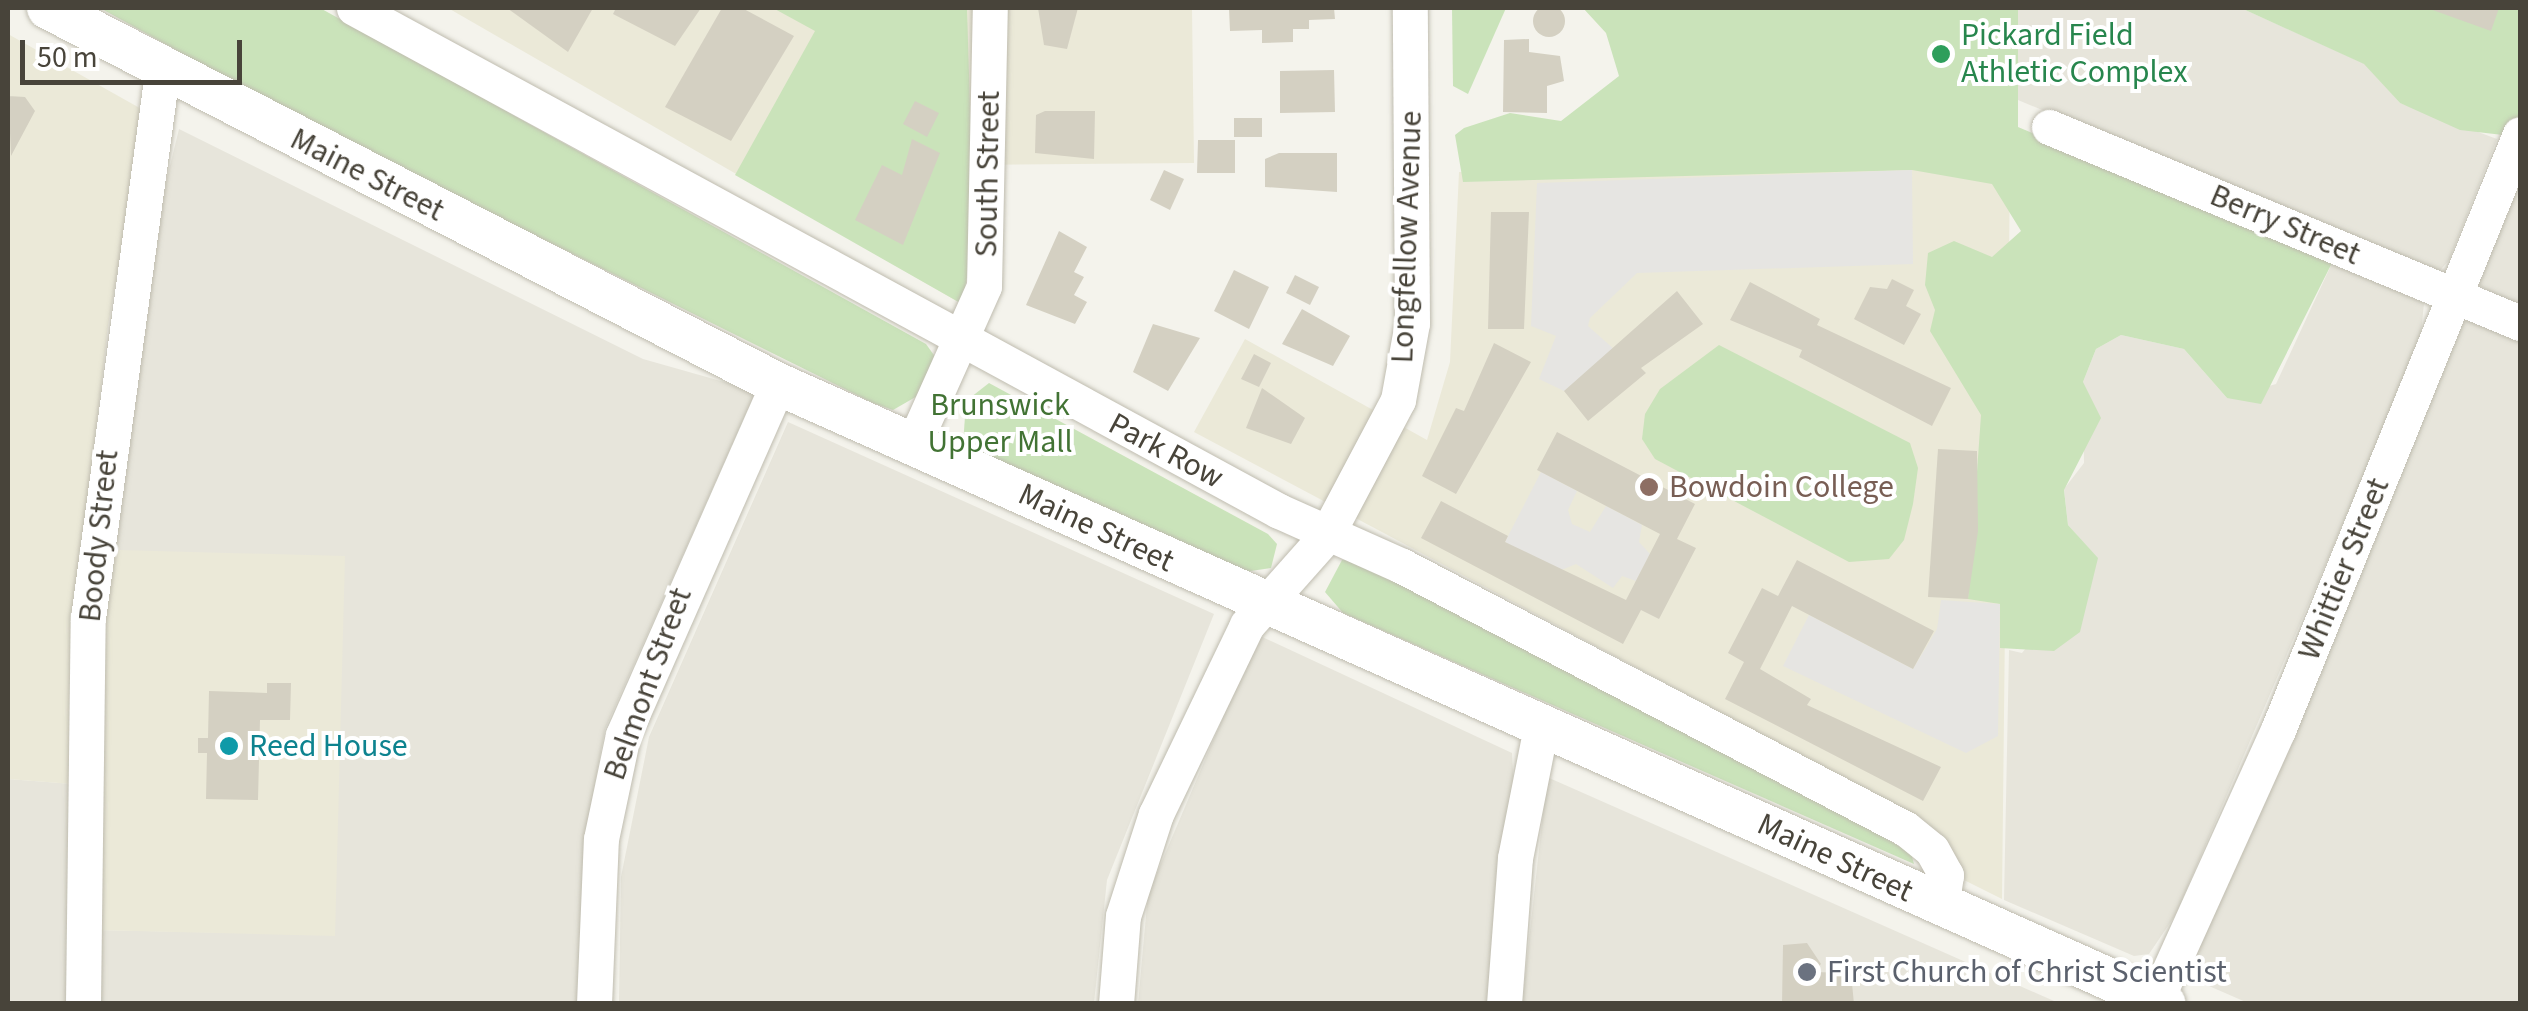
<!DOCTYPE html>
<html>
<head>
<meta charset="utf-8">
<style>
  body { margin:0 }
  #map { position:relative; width:2528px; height:1011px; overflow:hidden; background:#f4f3ec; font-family:"Source Sans 3",sans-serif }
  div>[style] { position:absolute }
  .residential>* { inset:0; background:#e7e5db }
  .education>* { inset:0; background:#ebe9d8 }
  .green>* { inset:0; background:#cae3ba }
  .parking>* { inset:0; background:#e6e5e2 }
  .building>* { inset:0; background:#d4d0c2 }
  .round { border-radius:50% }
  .roads { filter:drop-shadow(0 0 2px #bfbcaf) drop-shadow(0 0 2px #bfbcaf) }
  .minor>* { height:35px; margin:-17.5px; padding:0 17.5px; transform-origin:17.5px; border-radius:17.5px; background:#fff }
  .tertiary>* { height:42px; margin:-21px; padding:0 21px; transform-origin:21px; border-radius:21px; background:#fff }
  .dots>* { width:28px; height:28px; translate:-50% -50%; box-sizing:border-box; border:5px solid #fff; border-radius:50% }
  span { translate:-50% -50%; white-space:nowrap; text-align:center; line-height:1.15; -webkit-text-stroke:8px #fff; paint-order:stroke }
  .leisure-label { font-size:32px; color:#27864d }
  .left { translate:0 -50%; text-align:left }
  .street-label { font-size:32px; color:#48443a }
  .park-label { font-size:32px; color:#427334 }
  .education-label { font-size:32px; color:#785e54 }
  .culture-label { font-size:32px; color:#0d838f }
  .worship-label { font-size:32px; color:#5b616d }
  .frame { position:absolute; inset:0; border:10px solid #48443a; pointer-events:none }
  .scale { position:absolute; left:20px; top:40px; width:222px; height:45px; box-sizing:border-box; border:5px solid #48443a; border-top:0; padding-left:12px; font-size:30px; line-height:35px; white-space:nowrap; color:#48443a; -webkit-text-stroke:8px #fff; paint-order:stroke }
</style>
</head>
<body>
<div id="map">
  <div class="residential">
    <i style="clip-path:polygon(2018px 8px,2241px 8px,2365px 64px,2400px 103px,2497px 139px,2449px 260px,2437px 274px,2018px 100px)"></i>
    <i style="clip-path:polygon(179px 129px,643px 359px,756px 391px,605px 729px,586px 832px,580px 1003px,95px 1003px,95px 930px,335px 935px,106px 550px,147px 260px)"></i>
    <i style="clip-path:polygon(2520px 164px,2520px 310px,2474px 282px)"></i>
    <i style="clip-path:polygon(2333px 261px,2424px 303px,2420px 343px,2176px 914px,2149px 954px,2134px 956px,2004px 900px,2009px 650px,2022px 653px,2097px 558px,2068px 525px,2064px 489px,2084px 463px,2083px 382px,2096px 349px,2121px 335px,2184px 349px,2227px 398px,2276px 384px)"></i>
    <i style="clip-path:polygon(2469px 320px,2520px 342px,2520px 1003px,2248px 1003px,2186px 976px,2460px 324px)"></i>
    <i style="clip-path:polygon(788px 422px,1214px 614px,1107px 880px,1094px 1003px,619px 1003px,621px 877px,649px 737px)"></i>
    <i style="clip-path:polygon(1258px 635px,1512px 753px,1515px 812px,1496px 1003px,1138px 1004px,1148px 894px)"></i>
    <i style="clip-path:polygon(1547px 777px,2054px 1001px,2056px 1003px,1522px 1004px)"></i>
    <i style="clip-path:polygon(8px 779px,73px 784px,70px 1003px,8px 1003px)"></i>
  </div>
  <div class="education">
    <i style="clip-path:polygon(448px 8px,1192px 8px,1194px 163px,972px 165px,962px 304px)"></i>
    <i style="clip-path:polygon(8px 34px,145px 111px,108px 326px,82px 549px,345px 556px,335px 936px,95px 930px,98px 786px,8px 779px)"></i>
    <i style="clip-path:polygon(2010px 165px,2002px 899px,1960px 878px,1923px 820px,1194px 432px,1245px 339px,1427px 440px,1450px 362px,1459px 172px)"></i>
  </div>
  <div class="green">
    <i style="clip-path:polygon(100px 8px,320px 8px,926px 344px,936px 358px,926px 391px,893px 410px,873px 403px,297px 117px)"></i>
    <i style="clip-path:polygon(773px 8px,967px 8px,974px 239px,962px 304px,735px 175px,815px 31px)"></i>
    <i style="clip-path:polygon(1452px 8px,1506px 8px,1468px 94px,1453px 86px)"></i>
    <i style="clip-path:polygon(1583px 8px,2018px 8px,2018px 127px,2333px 261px,2261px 404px,2227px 398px,2184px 349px,2121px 335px,2096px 349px,2083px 382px,2101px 418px,2064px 490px,2068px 525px,2098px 558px,2080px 632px,2054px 651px,2000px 648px,2000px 604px,1968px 599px,1981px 415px,1930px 331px,1935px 310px,1925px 285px,1928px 253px,1954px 241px,1992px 257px,2021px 231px,1992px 184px,1912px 170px,1463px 182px,1455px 135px,1464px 128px,1510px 113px,1561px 121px,1619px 76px,1606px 33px)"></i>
    <i style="clip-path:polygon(2241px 8px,2520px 8px,2520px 137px,2460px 130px,2400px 103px,2364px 64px)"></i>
    <i style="clip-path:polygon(1719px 345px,1910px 443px,1918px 468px,1913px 504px,1904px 540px,1889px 559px,1849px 562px,1655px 459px,1642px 439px,1645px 414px,1660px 389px)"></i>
    <i style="clip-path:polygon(989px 383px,1268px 534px,1277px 544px,1271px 568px,1244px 572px,963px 446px,966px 401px)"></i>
    <i style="clip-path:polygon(1342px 560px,1364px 560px,1860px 824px,1911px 853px,1914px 864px,1343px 613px,1325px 592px)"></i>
  </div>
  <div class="parking">
    <i style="clip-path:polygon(1912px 170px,1913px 264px,1637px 273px,1590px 318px,1588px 326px,1615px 350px,1564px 391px,1539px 379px,1556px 336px,1531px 326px,1537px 183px)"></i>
    <i style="clip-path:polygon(1541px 472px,1577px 491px,1568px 510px,1572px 524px,1590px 532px,1606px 506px,1642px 525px,1639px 542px,1650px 554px,1636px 581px,1622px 576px,1613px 588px,1576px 564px,1559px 571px,1505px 542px)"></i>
    <i style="clip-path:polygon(1941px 600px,2000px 604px,1998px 736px,1966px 753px,1783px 666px,1809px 615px,1913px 669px,1937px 629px)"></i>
  </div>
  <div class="building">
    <i class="round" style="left:1533px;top:5px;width:32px;height:32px"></i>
    <i style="clip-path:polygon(507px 8px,593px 8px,568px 52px)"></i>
    <i style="clip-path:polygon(616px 8px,701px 8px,675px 46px,613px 14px)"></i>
    <i style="clip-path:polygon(722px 8px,742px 8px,794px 36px,731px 141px,665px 107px)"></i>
    <i style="clip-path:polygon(1038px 8px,1078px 8px,1067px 49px,1044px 45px)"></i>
    <i style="clip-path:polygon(1229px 8px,1334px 8px,1335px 19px,1309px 20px,1309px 29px,1293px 29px,1293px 42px,1262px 43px,1262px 30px,1230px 31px)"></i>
    <i style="clip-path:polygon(2427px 8px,2499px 8px,2491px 31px)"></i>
    <i style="clip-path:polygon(1529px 39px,1529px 52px,1560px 56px,1564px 81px,1547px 86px,1547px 113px,1503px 112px,1504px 40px)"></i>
    <i style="clip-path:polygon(1334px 70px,1335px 112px,1280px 113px,1280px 71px)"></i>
    <i style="clip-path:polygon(8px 87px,8px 96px,25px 97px,35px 111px,11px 156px)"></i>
    <i style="clip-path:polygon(915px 101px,939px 113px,927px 137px,903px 124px)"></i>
    <i style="clip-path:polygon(1045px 111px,1095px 111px,1094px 159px,1035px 153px,1036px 115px)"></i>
    <i style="clip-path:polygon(1234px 118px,1262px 118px,1262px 137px,1234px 137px)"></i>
    <i style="clip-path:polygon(912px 139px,940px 153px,903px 245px,855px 220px,882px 165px,902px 175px)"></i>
    <i style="clip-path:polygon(1198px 140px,1235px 140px,1235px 173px,1197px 173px)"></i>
    <i style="clip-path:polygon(1279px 153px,1337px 153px,1337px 192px,1265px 187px,1265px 159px)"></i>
    <i style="clip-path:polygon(1164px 170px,1184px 179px,1170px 210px,1150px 200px)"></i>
    <i style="clip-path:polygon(1491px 212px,1529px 212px,1524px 329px,1488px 329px)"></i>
    <i style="clip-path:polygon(1059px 231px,1087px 247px,1074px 272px,1084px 277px,1074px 295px,1087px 302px,1075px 324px,1026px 305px)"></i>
    <i style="clip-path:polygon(1234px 270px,1269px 287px,1249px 329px,1214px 311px)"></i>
    <i style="clip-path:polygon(1295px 275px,1319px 287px,1310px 305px,1286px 293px)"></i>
    <i style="clip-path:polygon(1892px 279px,1914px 290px,1906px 306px,1921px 314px,1904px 345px,1854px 319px,1870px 287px,1887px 289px)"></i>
    <i style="clip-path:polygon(1750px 282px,1820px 319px,1817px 325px,1951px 388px,1932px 426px,1799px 357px,1802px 350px,1730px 320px)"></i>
    <i style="clip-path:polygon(1677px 291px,1703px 324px,1641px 368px,1646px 373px,1588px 421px,1564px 391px)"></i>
    <i style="clip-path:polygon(1302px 309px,1350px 336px,1333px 366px,1282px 344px)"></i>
    <i style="clip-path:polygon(1153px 324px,1200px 338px,1168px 391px,1133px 372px)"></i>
    <i style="clip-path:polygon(1494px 343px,1531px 362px,1456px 494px,1422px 476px,1456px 408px,1464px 411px)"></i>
    <i style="clip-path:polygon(1254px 354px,1271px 363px,1259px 387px,1241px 379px)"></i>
    <i style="clip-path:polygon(1262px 388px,1305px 418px,1291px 444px,1246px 428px)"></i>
    <i style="clip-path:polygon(1557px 432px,1695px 504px,1677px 539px,1696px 548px,1659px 619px,1641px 610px,1623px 644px,1421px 538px,1441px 501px,1508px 536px,1505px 542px,1626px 600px,1660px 534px,1537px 470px)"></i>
    <i style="clip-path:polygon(1938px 449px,1977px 451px,1978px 531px,1968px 599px,1928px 597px)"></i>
    <i style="clip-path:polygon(1797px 560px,1934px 631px,1913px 669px,1792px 606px,1760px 669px,1811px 699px,1807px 705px,1941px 767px,1923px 801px,1725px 699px,1744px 662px,1728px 653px,1762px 588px,1778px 596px)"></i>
    <i style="clip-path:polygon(267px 683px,291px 683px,290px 720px,260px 720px,258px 800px,206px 799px,207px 753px,198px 753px,198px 738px,208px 738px,209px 691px,267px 693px)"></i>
    <i style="clip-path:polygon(1807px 943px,1821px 964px,1813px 972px,1851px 973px,1854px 1004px,1782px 1004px,1783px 945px)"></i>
  </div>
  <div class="roads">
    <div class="minor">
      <i style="left:354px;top:8px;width:1053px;rotate:28.54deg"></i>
      <i style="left:1279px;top:511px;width:135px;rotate:24.1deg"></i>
      <i style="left:1402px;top:566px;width:568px;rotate:27.56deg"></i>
      <i style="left:1906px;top:829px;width:33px;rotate:39deg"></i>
      <i style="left:1932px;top:850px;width:29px;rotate:61deg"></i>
      <i style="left:1946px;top:875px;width:32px;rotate:99deg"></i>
      <i style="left:2049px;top:127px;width:510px;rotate:22.59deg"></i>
      <i style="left:913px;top:445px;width:174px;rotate:-65.9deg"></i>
      <i style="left:984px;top:286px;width:278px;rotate:-88.8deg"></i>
      <i style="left:2156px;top:1000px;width:296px;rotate:-65.7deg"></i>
      <i style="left:2278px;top:730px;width:643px;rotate:-67.9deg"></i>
      <i style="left:83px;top:1004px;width:386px;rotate:-89.3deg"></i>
      <i style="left:88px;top:618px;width:550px;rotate:-82.27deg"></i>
      <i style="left:594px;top:1004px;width:165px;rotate:-87.6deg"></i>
      <i style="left:601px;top:839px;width:106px;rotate:-78.1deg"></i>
      <i style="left:623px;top:735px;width:384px;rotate:-66.2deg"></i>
      <i style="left:1116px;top:1004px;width:88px;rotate:-85.5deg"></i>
      <i style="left:1123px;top:916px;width:107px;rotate:-72.1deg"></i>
      <i style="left:1156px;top:814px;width:210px;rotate:-64.3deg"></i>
      <i style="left:1247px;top:625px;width:119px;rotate:-48.4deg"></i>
      <i style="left:1326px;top:536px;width:154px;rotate:-62.1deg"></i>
      <i style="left:1398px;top:400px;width:78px;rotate:-79.7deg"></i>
      <i style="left:1412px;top:323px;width:315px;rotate:-90.4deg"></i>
      <i style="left:1504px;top:1004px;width:146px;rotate:-85.7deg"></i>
      <i style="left:1515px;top:858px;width:139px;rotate:-78.8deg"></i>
    </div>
    <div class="tertiary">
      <i style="left:48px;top:8px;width:821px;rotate:27.25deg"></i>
      <i style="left:778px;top:384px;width:1519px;rotate:24.09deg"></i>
    </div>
  </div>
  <div class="dots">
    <i style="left:1941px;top:54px;background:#2e9e5b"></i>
    <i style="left:1649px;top:487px;background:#8d6e63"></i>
    <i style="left:229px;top:746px;background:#0f9aa8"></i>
    <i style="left:1807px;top:972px;background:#6b7280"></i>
  </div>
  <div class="leisure-label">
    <span class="left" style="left:1961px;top:54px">Pickard Field<br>Athletic Complex</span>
  </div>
  <div class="street-label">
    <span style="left:988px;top:174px;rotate:-89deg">South Street</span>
    <span style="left:367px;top:175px;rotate:27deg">Maine Street</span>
    <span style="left:2285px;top:225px;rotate:23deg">Berry Street</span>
    <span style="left:1407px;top:237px;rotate:-88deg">Longfellow Avenue</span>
    <span style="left:1166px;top:451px;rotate:28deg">Park Row</span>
    <span style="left:1096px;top:528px;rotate:25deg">Maine Street</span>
    <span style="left:99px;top:536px;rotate:-84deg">Boody Street</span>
    <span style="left:2344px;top:569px;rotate:-68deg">Whittier Street</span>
    <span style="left:648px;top:684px;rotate:-70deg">Belmont Street</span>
    <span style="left:1835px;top:858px;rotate:25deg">Maine Street</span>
  </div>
  <div class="park-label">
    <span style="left:1000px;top:424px">Brunswick<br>Upper Mall</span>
  </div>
  <div class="education-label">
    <span class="left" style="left:1669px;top:487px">Bowdoin College</span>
  </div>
  <div class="culture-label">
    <span class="left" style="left:249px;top:746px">Reed House</span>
  </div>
  <div class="worship-label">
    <span class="left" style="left:1827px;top:972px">First Church of Christ Scientist</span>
  </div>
  <div class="frame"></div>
  <div class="scale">50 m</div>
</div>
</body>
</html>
